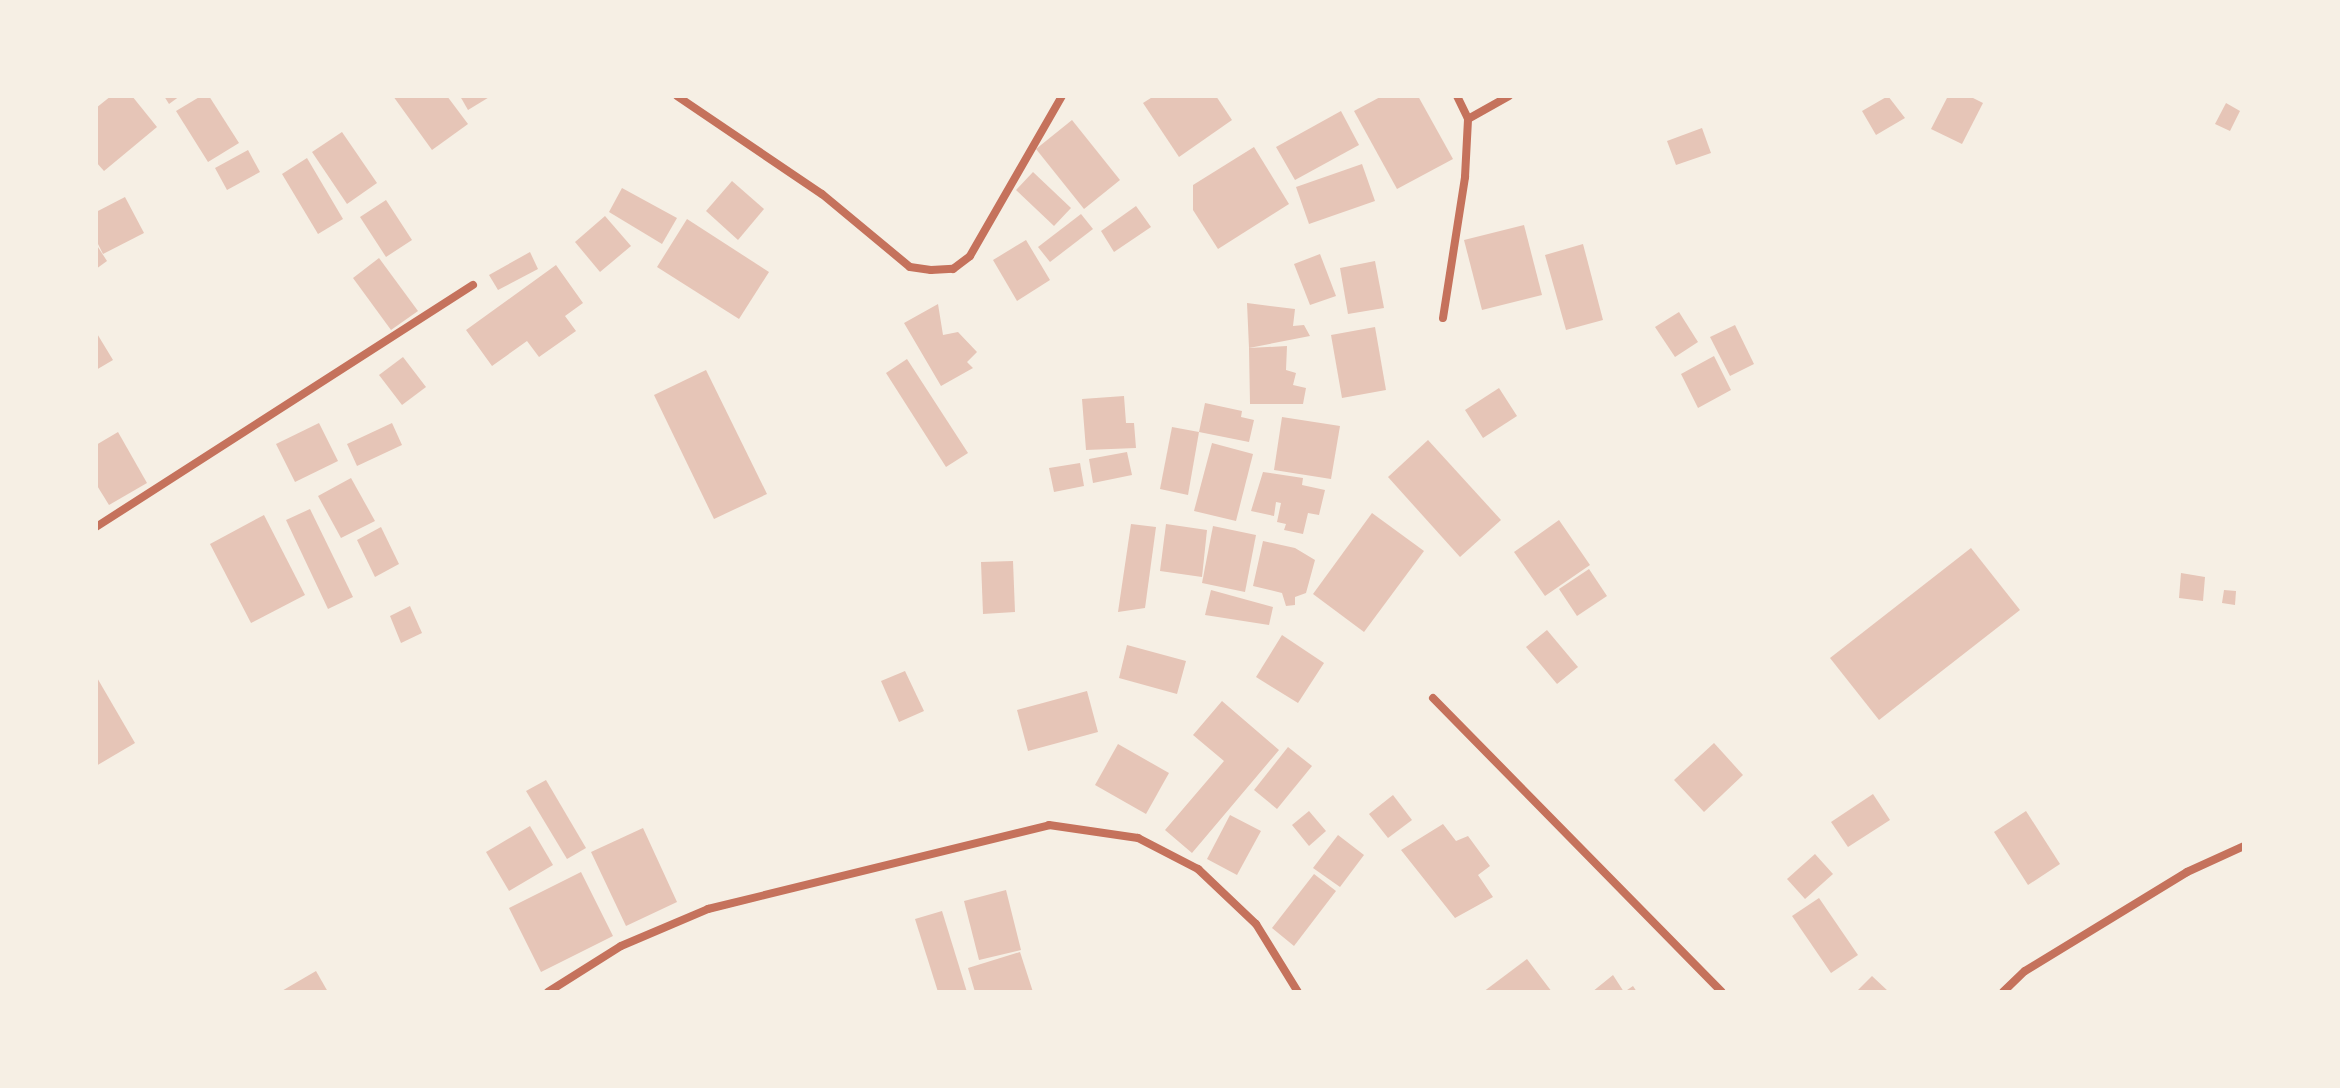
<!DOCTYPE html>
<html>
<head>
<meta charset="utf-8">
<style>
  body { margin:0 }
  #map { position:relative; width:2340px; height:1088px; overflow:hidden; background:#f6efe4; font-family:"IBM Plex Sans",sans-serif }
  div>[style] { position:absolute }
  .building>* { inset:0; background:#e6c5b7 }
  .minor>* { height:8px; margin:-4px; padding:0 4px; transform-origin:4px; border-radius:4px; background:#c5725c }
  span { translate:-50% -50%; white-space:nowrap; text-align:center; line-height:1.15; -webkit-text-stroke:6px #f6efe4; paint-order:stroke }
  .frame { position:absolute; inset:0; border:98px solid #f6efe4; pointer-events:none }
</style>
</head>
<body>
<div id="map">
  <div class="building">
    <i style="clip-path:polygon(111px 96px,132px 96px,157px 127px,104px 171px,96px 162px,96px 108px)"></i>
    <i style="clip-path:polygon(164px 96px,180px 96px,169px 104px)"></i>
    <i style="clip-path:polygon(201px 96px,209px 96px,239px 143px,208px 162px,176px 111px)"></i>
    <i style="clip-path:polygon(393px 96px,447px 96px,468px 124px,432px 150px)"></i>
    <i style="clip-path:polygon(460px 96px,491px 96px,468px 110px)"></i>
    <i style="clip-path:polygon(1154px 96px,1216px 96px,1232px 120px,1179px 157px,1143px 103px)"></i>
    <i style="clip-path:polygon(1382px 96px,1418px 96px,1453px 159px,1397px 189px,1354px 111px)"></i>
    <i style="clip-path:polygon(1888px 96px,1905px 118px,1876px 135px,1862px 111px)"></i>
    <i style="clip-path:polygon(1948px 96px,1969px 96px,1983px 103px,1962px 144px,1931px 129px)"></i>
    <i style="clip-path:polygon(2226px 103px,2240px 111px,2230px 131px,2215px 124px)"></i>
    <i style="clip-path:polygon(1341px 111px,1359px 145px,1295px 180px,1276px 147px)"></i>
    <i style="clip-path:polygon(1072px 120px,1120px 180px,1084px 209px,1036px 149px)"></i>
    <i style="clip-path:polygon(1702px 128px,1711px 153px,1676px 165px,1667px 141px)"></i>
    <i style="clip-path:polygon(342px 132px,377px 183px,347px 204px,312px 152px)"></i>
    <i style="clip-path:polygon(1254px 147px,1289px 204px,1218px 249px,1193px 210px,1193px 185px)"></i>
    <i style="clip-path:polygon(248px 150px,260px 172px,227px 190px,215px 168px)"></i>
    <i style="clip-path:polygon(307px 158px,343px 219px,318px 234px,282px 174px)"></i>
    <i style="clip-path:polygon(1362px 164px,1375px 201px,1309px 224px,1296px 187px)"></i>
    <i style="clip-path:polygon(1033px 172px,1071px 208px,1054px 226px,1016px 190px)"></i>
    <i style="clip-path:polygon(732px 181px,764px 209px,738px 240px,706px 211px)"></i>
    <i style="clip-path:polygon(622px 188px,677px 218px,662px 244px,609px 212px)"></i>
    <i style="clip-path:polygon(125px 197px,144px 233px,103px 254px,96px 240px,96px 212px)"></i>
    <i style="clip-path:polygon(386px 200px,412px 240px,386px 257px,360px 217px)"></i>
    <i style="clip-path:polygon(1136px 206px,1151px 227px,1114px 252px,1101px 231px)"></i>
    <i style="clip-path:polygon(1081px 214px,1093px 229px,1050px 262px,1038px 247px)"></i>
    <i style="clip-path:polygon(605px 216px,631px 246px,600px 272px,575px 242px)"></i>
    <i style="clip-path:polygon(687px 219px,769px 272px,739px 319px,657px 267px)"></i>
    <i style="clip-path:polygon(1524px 225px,1542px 295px,1482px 310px,1464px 240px)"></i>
    <i style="clip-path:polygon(1026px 240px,1050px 280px,1017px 301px,993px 260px)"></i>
    <i style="clip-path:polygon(96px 244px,107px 261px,96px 269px)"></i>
    <i style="clip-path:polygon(1583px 244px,1603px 320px,1566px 330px,1545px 255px)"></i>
    <i style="clip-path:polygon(530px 252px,538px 269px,498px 290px,489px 275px)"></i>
    <i style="clip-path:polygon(1320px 254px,1336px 296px,1310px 305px,1294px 264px)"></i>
    <i style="clip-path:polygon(379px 258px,418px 311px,391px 330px,353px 278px)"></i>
    <i style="clip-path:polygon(1375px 261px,1384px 308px,1348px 314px,1340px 268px)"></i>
    <i style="clip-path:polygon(556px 265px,583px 303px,565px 316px,576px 331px,539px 357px,527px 341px,492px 366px,466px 330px)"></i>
    <i style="clip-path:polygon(1247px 303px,1295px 309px,1293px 326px,1304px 325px,1310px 336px,1249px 348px)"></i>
    <i style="clip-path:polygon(938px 304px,943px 335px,958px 332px,977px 352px,967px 362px,973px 368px,941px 386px,904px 323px)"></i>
    <i style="clip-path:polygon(1679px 312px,1698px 342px,1675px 357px,1655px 327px)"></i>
    <i style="clip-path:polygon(1735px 325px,1754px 364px,1730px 376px,1710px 337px)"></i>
    <i style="clip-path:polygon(1375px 327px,1386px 390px,1342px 398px,1331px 335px)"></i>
    <i style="clip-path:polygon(96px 332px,113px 360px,96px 370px)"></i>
    <i style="clip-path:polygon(1287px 346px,1286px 370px,1296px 373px,1293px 385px,1306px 388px,1303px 404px,1250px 404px,1249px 348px)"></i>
    <i style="clip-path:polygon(1714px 356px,1731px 390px,1698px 408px,1681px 374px)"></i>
    <i style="clip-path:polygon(403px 357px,426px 387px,402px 405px,379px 375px)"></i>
    <i style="clip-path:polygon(907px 359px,968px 453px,946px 467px,886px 373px)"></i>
    <i style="clip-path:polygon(706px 370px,767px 494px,714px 519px,654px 395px)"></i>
    <i style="clip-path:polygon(1499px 388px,1517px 416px,1483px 438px,1465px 410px)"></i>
    <i style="clip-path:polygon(1124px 396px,1126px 423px,1134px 423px,1136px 448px,1086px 450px,1082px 399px)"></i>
    <i style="clip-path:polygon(1205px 403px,1242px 411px,1241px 417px,1254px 420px,1249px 442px,1199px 432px)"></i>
    <i style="clip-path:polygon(1282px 417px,1340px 426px,1331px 479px,1274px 470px)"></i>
    <i style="clip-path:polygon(319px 423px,338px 461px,295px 482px,276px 444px)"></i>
    <i style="clip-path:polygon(392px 423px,402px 445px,357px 466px,347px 444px)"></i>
    <i style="clip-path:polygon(1172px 427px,1199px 432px,1188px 495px,1160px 489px)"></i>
    <i style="clip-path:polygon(118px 432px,147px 483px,109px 505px,96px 484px,96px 445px)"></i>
    <i style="clip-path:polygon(1428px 440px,1501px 520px,1460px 557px,1388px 477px)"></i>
    <i style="clip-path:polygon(1212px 443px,1253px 454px,1236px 521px,1194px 511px)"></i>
    <i style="clip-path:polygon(1127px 452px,1132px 475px,1093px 483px,1089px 459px)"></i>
    <i style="clip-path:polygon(1080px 463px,1084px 486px,1054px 492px,1049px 468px)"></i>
    <i style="clip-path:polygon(1263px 472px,1303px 478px,1302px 485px,1325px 490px,1319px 515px,1308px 513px,1303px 534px,1284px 530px,1286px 524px,1277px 522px,1281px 503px,1276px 502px,1274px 516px,1251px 511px)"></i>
    <i style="clip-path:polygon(351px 478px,375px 521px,341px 538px,318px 496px)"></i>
    <i style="clip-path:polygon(310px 509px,353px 597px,328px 609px,286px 520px)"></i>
    <i style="clip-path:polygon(1372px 513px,1424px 551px,1364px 632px,1313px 594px)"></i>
    <i style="clip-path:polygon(264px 515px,305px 595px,251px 623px,210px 544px)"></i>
    <i style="clip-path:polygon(1559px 520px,1590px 565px,1545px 596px,1514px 552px)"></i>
    <i style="clip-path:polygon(1131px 524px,1156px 527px,1145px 608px,1118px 612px)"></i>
    <i style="clip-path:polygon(1166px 524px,1207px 530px,1202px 577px,1160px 571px)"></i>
    <i style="clip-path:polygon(1213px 526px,1256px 535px,1245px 592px,1202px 583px)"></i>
    <i style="clip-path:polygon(381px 527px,399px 564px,375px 577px,357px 540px)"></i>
    <i style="clip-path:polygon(1263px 541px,1295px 548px,1315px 560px,1306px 593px,1295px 597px,1295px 605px,1286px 606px,1282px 593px,1253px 586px)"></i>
    <i style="clip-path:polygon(1971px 548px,2020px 610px,1879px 720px,1830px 658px)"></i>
    <i style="clip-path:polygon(1013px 561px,1015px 612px,983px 614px,981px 562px)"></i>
    <i style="clip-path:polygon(1589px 569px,1607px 596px,1577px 616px,1559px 589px)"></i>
    <i style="clip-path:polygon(2181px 573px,2205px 577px,2203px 601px,2179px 598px)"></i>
    <i style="clip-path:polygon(1211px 590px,1273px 607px,1269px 625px,1205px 615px)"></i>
    <i style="clip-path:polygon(2224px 590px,2236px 591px,2235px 605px,2222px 603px)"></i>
    <i style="clip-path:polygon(410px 606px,422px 633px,401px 643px,390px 616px)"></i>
    <i style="clip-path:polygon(1547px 630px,1578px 667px,1557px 684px,1526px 647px)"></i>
    <i style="clip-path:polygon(1282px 635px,1324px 663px,1298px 703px,1256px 677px)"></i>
    <i style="clip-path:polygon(1127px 645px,1186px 661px,1177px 694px,1119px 678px)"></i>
    <i style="clip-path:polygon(905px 671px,924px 711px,899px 722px,881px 681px)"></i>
    <i style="clip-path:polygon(96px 676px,135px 743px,96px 766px)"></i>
    <i style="clip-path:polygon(1087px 691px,1098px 732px,1028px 751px,1017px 710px)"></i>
    <i style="clip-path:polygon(1222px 701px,1279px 750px,1192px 853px,1165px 830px,1224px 761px,1193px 735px)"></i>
    <i style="clip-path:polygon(1714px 743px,1743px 775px,1704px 812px,1674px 780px)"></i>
    <i style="clip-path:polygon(1118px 744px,1169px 773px,1146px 814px,1095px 785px)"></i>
    <i style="clip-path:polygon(1288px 747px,1312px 766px,1277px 809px,1254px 790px)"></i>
    <i style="clip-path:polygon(546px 780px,586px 848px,567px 859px,526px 791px)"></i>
    <i style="clip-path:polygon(1873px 794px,1890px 820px,1848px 847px,1831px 822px)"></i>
    <i style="clip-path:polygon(1393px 795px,1412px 820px,1388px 838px,1369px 814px)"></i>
    <i style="clip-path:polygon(1309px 811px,1326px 831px,1309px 846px,1292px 825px)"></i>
    <i style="clip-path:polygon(2026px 811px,2060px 864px,2028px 885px,1994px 832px)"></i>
    <i style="clip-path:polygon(1230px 815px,1261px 831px,1237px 875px,1207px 859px)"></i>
    <i style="clip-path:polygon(1443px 824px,1456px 841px,1468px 836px,1490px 866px,1478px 875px,1493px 897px,1455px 918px,1401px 850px)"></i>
    <i style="clip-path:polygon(530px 826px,553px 865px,509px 891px,486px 852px)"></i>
    <i style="clip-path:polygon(643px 828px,677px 902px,626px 926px,591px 852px)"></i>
    <i style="clip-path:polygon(1338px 835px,1364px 855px,1340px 887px,1313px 868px)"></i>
    <i style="clip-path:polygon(1815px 854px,1833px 874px,1805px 899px,1787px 879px)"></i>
    <i style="clip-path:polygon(581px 872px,613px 936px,541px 972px,509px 908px)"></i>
    <i style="clip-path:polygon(1314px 874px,1336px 891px,1294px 946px,1272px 928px)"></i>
    <i style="clip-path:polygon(1006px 890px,1021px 950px,979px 960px,964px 901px)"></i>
    <i style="clip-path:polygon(1819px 898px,1858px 955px,1831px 973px,1792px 916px)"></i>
    <i style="clip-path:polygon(942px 911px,967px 992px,938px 992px,915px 919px)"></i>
    <i style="clip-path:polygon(1020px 952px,1033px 992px,975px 992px,968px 968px)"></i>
    <i style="clip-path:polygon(1527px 959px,1552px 992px,1483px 992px)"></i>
    <i style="clip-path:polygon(316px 971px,328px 992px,280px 992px)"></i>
    <i style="clip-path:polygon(1613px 975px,1624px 992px,1633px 986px,1637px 992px,1592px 992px)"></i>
    <i style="clip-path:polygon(1872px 976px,1889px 992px,1856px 992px)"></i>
  </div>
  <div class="minor">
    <i style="left:677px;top:96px;width:175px;rotate:34.1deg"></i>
    <i style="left:822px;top:194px;width:114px;rotate:39.7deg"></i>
    <i style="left:910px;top:267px;width:21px;rotate:8deg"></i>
    <i style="left:931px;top:270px;width:22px;rotate:-3deg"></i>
    <i style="left:953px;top:269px;width:21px;rotate:-37deg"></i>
    <i style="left:970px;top:256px;width:185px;rotate:-60.1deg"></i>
    <i style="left:1457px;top:96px;width:25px;rotate:64deg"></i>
    <i style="left:1468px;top:119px;width:47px;rotate:-29.3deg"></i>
    <i style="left:1443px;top:318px;width:143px;rotate:-81.1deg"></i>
    <i style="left:1465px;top:177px;width:58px;rotate:-87deg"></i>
    <i style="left:96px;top:527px;width:448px;rotate:-32.7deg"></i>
    <i style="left:1433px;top:698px;width:412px;rotate:45.5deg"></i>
    <i style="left:548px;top:992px;width:86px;rotate:-32.2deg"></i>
    <i style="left:621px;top:946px;width:95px;rotate:-23deg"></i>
    <i style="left:708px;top:909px;width:351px;rotate:-13.8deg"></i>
    <i style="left:1049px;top:825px;width:90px;rotate:8.3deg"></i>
    <i style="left:1138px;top:838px;width:68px;rotate:27.3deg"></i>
    <i style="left:1198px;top:869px;width:80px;rotate:43.5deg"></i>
    <i style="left:1256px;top:924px;width:80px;rotate:58.3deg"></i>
    <i style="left:2003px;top:992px;width:30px;rotate:-44deg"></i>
    <i style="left:2025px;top:971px;width:190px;rotate:-31.4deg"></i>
    <i style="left:2187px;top:872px;width:63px;rotate:-24.5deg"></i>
  </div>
  <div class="frame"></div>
</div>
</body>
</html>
